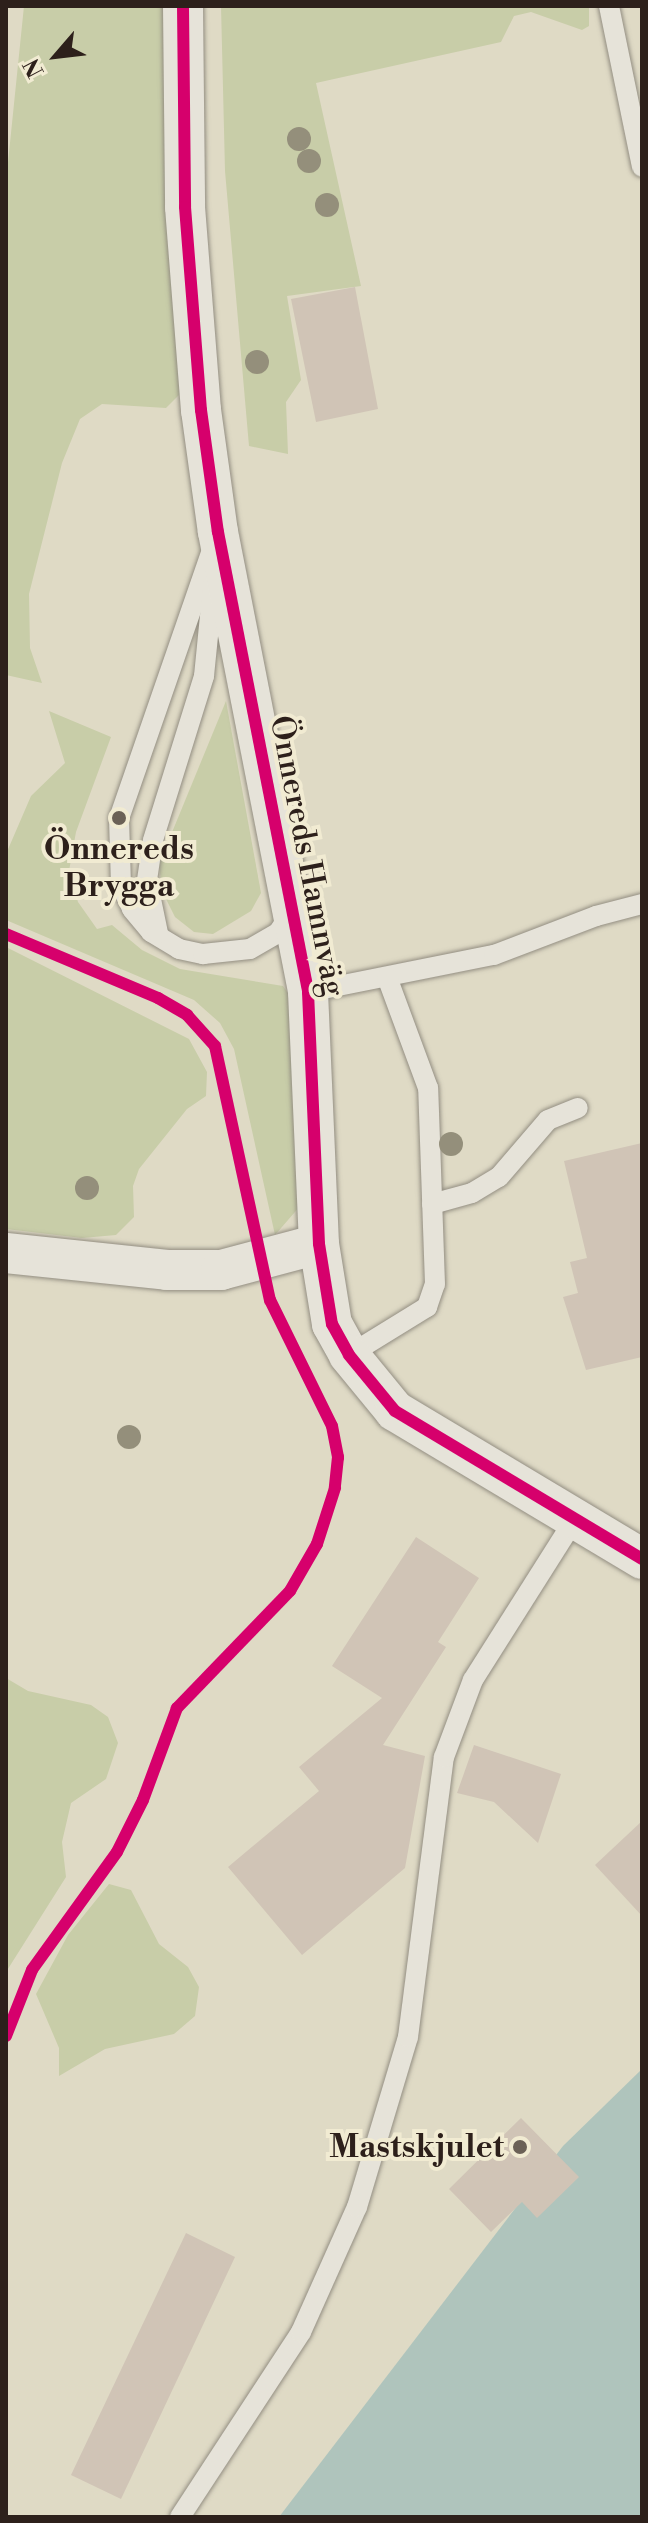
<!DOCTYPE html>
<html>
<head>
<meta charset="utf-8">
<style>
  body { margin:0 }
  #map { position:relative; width:648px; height:2523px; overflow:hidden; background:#dfdac5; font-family:"Libre Bodoni",serif }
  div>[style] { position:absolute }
  .green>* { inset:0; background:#c8cda8 }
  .water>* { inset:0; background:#afc4bc }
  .building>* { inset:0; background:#d0c4b6 }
  .roads { filter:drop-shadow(0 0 2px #938e82) drop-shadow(0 0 2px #938e82) }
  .lane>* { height:20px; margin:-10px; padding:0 10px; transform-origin:10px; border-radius:10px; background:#e6e3d9 }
  .street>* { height:40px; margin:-20px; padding:0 20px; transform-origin:20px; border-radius:20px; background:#e6e3d9 }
  .cycleway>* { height:12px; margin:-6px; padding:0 6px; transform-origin:6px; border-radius:6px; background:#d6006c }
  .trees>* { width:24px; height:24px; margin:-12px; border-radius:50%; background:#948f7b }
  .dots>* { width:22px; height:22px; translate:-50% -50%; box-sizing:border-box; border:4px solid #f1ebd2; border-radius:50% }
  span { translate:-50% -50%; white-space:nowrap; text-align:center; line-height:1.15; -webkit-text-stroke:8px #f1ebd2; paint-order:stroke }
  .poi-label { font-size:32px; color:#2d201b; font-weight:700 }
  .right { translate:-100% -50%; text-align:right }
  .street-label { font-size:32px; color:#2d201b }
  .frame { position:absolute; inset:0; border:8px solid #2d201b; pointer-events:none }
  .north { position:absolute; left:16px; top:16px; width:80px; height:80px; -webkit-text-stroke:6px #f1ebd2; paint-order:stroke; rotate:242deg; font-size:22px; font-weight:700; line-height:32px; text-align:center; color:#2d201b }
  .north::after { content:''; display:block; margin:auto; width:28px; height:36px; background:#2d201b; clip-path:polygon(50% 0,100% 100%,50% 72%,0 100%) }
</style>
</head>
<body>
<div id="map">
  <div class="green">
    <i style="clip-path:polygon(24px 6px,165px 6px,183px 391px,166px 408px,102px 404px,80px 419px,62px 463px,29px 594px,30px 648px,42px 683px,6px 675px,6px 182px)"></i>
    <i style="clip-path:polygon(221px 6px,589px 8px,589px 26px,582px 30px,531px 12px,514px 16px,501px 42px,316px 83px,361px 286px,287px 296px,301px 380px,286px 402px,288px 454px,249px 446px,225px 171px)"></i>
    <i style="clip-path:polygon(226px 701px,261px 893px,251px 911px,213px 934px,194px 932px,175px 917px,162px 891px,159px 864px)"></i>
    <i style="clip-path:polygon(49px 711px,111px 737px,76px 832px,69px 871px,78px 902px,97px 929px,112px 925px,142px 950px,180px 969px,283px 986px,292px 999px,301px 1205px,275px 1235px,234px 1049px,220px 1023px,194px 1000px,6px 920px,6px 854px,31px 796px,65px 763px)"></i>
    <i style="clip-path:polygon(6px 947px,189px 1039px,207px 1072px,206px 1096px,187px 1109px,139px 1169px,133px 1186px,134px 1217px,116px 1235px,82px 1238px,6px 1229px)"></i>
    <i style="clip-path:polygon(6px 1678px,28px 1691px,91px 1705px,108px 1717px,118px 1743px,106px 1779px,71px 1803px,62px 1842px,66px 1877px,6px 1972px)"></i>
    <i style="clip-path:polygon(109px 1884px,131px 1890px,159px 1944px,188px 1967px,199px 1987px,195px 2016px,174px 2034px,105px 2049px,59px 2076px,59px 2048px,36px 1994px,68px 1935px)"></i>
  </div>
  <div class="water">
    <i style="clip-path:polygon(642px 2069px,642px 2517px,279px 2517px,563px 2146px)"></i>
  </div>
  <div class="building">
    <i style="clip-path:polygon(355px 287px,378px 409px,316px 422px,291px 299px)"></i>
    <i style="clip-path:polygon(642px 1143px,642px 1357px,586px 1370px,563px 1297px,578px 1293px,570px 1262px,587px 1258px,564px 1161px)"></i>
    <i style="clip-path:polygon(416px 1537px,479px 1578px,438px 1642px,446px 1647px,383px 1745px,425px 1756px,405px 1868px,302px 1955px,228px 1867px,319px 1791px,299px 1767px,382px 1698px,332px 1666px)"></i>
    <i style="clip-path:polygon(474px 1745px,561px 1774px,538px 1843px,494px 1802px,457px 1793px)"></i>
    <i style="clip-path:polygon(642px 1821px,642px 1916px,595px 1865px)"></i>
    <i style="clip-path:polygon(521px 2118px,579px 2177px,537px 2218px,522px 2202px,491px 2232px,449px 2189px)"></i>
    <i style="clip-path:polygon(186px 2233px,235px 2257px,121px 2499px,71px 2475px)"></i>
  </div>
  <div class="roads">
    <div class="lane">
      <i style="left:609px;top:6px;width:164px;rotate:78.4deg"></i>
      <i style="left:213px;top:547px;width:287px;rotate:109.1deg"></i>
      <i style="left:119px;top:818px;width:67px;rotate:88.3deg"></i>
      <i style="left:121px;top:885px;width:26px;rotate:65deg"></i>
      <i style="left:132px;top:909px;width:30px;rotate:50deg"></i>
      <i style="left:151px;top:932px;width:33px;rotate:31deg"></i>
      <i style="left:179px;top:949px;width:25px;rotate:12deg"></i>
      <i style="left:203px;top:954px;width:47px;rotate:-6.1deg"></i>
      <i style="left:250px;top:949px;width:32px;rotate:-30deg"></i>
      <i style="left:278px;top:933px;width:24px;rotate:-57deg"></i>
      <i style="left:158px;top:933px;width:54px;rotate:-101.7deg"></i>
      <i style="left:147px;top:880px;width:40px;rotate:-81.5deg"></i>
      <i style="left:153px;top:840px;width:172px;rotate:-72.7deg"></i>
      <i style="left:204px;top:676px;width:101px;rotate:-84.3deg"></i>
      <i style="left:308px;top:992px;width:190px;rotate:-11.3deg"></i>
      <i style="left:494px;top:955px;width:109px;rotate:-20.9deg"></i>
      <i style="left:596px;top:916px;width:48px;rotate:-14.6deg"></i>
      <i style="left:432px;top:1204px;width:41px;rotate:-15.4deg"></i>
      <i style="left:472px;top:1193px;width:31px;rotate:-31deg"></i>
      <i style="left:499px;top:1177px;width:75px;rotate:-49.3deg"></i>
      <i style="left:548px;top:1120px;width:32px;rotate:-22deg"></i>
      <i style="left:349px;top:1355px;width:92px;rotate:-31.6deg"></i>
      <i style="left:427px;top:1307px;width:24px;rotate:-71deg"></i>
      <i style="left:435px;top:1284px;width:196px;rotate:-92deg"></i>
      <i style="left:428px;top:1088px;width:118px;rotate:-110.3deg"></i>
      <i style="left:180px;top:2517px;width:221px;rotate:-56.8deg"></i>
      <i style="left:301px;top:2332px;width:137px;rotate:-65.9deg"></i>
      <i style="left:357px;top:2207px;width:177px;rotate:-73.3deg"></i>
      <i style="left:408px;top:2037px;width:282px;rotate:-82.7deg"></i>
      <i style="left:444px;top:1757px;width:82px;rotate:-69.4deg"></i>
      <i style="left:473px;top:1680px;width:189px;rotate:-57.7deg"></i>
    </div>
    <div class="street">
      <i style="left:183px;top:6px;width:201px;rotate:89.4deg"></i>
      <i style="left:185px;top:207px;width:204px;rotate:85.5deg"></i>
      <i style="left:201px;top:410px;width:123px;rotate:82.1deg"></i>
      <i style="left:218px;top:532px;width:469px;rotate:78.9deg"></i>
      <i style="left:308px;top:992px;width:252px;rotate:87.5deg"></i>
      <i style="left:319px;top:1244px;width:81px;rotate:80.8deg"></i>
      <i style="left:332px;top:1324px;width:35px;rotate:61deg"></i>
      <i style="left:349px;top:1355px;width:72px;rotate:50.6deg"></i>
      <i style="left:395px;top:1411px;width:288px;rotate:30.9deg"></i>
      <i style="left:6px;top:1253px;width:162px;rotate:6deg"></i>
      <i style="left:167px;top:1270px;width:54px"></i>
      <i style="left:221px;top:1270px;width:101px;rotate:-14.9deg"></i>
    </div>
  </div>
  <div class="cycleway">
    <i style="left:183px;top:6px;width:201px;rotate:89.4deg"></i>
    <i style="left:185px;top:207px;width:204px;rotate:85.5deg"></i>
    <i style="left:201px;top:410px;width:123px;rotate:82.1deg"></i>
    <i style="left:218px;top:532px;width:469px;rotate:78.9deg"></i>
    <i style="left:308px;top:992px;width:252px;rotate:87.5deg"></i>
    <i style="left:319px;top:1244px;width:81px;rotate:80.8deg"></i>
    <i style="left:332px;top:1324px;width:35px;rotate:61deg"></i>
    <i style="left:349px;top:1355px;width:72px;rotate:50.6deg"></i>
    <i style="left:395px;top:1411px;width:288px;rotate:30.9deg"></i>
    <i style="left:6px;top:934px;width:165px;rotate:22.8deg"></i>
    <i style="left:158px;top:998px;width:34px;rotate:30deg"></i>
    <i style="left:187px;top:1015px;width:42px;rotate:47.9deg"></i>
    <i style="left:215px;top:1046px;width:260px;rotate:77.8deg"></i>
    <i style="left:270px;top:1300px;width:140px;rotate:63.8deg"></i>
    <i style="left:332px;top:1426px;width:32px;rotate:79deg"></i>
    <i style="left:338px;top:1457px;width:31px;rotate:96deg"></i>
    <i style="left:335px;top:1488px;width:59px;rotate:107.8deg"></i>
    <i style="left:317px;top:1544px;width:54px;rotate:119.9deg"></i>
    <i style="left:290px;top:1591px;width:163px;rotate:134deg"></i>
    <i style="left:177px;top:1708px;width:98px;rotate:110.3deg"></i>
    <i style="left:143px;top:1800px;width:58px;rotate:116.6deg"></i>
    <i style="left:117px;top:1852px;width:145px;rotate:125.8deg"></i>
    <i style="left:32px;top:1970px;width:71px;rotate:111.5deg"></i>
  </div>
  <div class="trees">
    <i style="left:299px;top:139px"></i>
    <i style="left:309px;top:161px"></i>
    <i style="left:327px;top:205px"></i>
    <i style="left:257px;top:362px"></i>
    <i style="left:451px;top:1144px"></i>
    <i style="left:87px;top:1188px"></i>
    <i style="left:129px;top:1437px"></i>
  </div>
  <div class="dots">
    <i style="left:119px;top:818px;background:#6b6156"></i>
    <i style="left:520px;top:2147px;background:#6b6156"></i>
  </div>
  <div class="poi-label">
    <span style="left:119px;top:868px">Önnereds<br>Brygga</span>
    <span class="right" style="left:504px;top:2147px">Mastskjulet</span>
  </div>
  <div class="street-label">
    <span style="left:307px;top:856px;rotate:79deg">Önnereds Hamnväg</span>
  </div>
  <div class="frame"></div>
  <div class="north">N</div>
</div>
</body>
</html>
